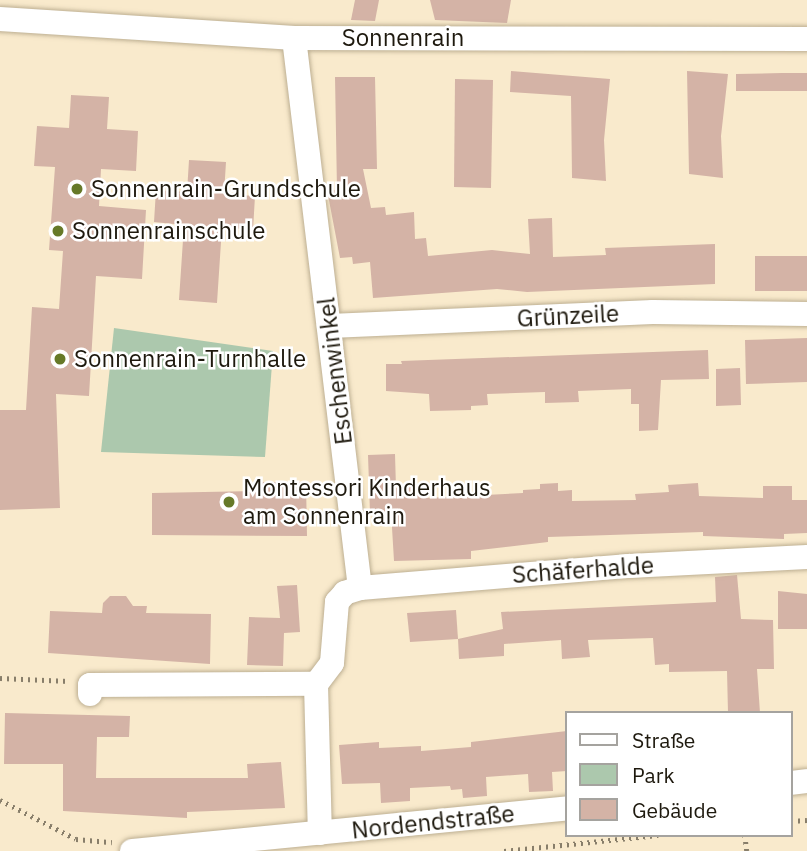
<!DOCTYPE html>
<html>
<head>
<meta charset="utf-8">
<style>
  body { margin:0 }
  #map { position:relative; width:807px; height:851px; overflow:hidden; background:#f9eacc; font-family:"IBM Plex Sans",sans-serif }
  div>[style] { position:absolute }
  .green>* { inset:0; background:#acc8ad }
  .building>* { inset:0; background:#d4b3a6 }
  .path>* { height:4.5px; margin-top:-2.25px; transform-origin:0; background:repeating-linear-gradient(90deg,#887e6a 0 2px,transparent 0 7px) }
  .roads { filter:drop-shadow(0 0 2px #bdaf92) drop-shadow(0 0 2px #bdaf92) }
  .minor>* { height:24px; margin:-12px; padding:0 12px; transform-origin:12px; border-radius:12px; background:#fff }
  .dots>* { width:19px; height:19px; translate:-50% -50%; box-sizing:border-box; border:4px solid #fff; border-radius:50% }
  span { translate:-50% -50%; white-space:nowrap; text-align:center; line-height:1.15; -webkit-text-stroke:5px #fff; paint-order:stroke }
  .street-label { font-size:24px; color:#1e190e }
  .poi-label { font-size:24px; color:#1e190e }
  .left { translate:0 -50%; text-align:left }
  .legend { position:absolute; left:565px; top:711px; width:228px; height:126px; box-sizing:border-box; background:#fff; border:2px solid #a5a39f; margin:0; padding:9px 12px; list-style:none; font-size:21px; color:#1e190e }
  .legend li { display:flex; align-items:center; gap:14px; height:35px }
  .legend b { width:35px; border:2px solid #a5a39f }
</style>
</head>
<body>
<div id="map">
  <div class="green">
    <i style="clip-path:polygon(114px 328px,273px 351px,265px 457px,101px 452px)"></i>
  </div>
  <div class="building">
    <i style="clip-path:polygon(355px 0,379px 0,375px 21px,351px 20px)"></i>
    <i style="clip-path:polygon(430px 0,511px 0,507px 23px,435px 20px)"></i>
    <i style="clip-path:polygon(511px 71px,610px 79px,604px 140px,606px 181px,572px 178px,571px 96px,510px 92px)"></i>
    <i style="clip-path:polygon(687px 71px,728px 74px,721px 136px,723px 178px,689px 174px)"></i>
    <i style="clip-path:polygon(782px 73px,807px 73px,807px 91px,736px 91px,736px 74px)"></i>
    <i style="clip-path:polygon(335px 77px,375px 77px,377px 169px,363px 169px,371px 208px,385px 207px,386px 215px,414px 212px,415px 239px,426px 238px,428px 256px,492px 250px,530px 254px,528px 219px,552px 218px,553px 257px,606px 255px,605px 248px,715px 244px,715px 284px,527px 292px,497px 289px,373px 298px,370px 262px,353px 264px,352px 257px,340px 258px,327px 190px,337px 190px)"></i>
    <i style="clip-path:polygon(455px 79px,493px 80px,491px 188px,454px 187px)"></i>
    <i style="clip-path:polygon(71px 95px,109px 97px,107px 129px,138px 131px,136px 171px,101px 169px,99px 206px,146px 210px,142px 279px,96px 276px,89px 396px,56px 394px,60px 508px,0 510px,0 410px,26px 410px,32px 307px,59px 309px,63px 251px,49px 250px,55px 167px,34px 166px,37px 126px,69px 128px)"></i>
    <i style="clip-path:polygon(189px 160px,226px 162px,224px 194px,255px 196px,253px 230px,222px 227px,217px 303px,179px 300px,184px 225px,154px 222px,156px 190px,187px 192px)"></i>
    <i style="clip-path:polygon(755px 256px,807px 256px,807px 291px,755px 291px)"></i>
    <i style="clip-path:polygon(807px 338px,807px 382px,746px 384px,745px 340px)"></i>
    <i style="clip-path:polygon(708px 350px,709px 379px,661px 380px,658px 430px,639px 431px,639px 404px,631px 404px,631px 389px,578px 391px,579px 402px,545px 403px,545px 392px,487px 394px,488px 405px,471px 406px,471px 410px,430px 411px,429px 394px,386px 391px,386px 364px,402px 364px,401px 361px)"></i>
    <i style="clip-path:polygon(740px 368px,741px 405px,716px 406px,716px 369px)"></i>
    <i style="clip-path:polygon(395px 454px,396px 488px,425px 486px,426px 498px,523px 493px,523px 490px,540px 489px,540px 484px,558px 483px,558px 491px,572px 490px,572px 501px,636px 500px,635px 494px,669px 492px,668px 485px,698px 483px,699px 496px,763px 498px,763px 486px,792px 486px,792px 500px,807px 500px,807px 533px,784px 534px,784px 539px,703px 536px,703px 532px,548px 537px,548px 542px,471px 551px,471px 559px,394px 561px,391px 511px,370px 513px,368px 455px)"></i>
    <i style="clip-path:polygon(256px 482px,306px 482px,307px 536px,152px 535px,152px 493px,256px 491px)"></i>
    <i style="clip-path:polygon(737px 575px,741px 619px,773px 620px,774px 669px,757px 669px,760px 713px,728px 713px,727px 671px,669px 672px,669px 664px,655px 665px,653px 638px,588px 640px,590px 657px,562px 659px,561px 640px,504px 644px,504px 656px,459px 659px,458px 639px,503px 629px,501px 612px,716px 602px,715px 577px)"></i>
    <i style="clip-path:polygon(297px 585px,300px 632px,284px 633px,283px 666px,247px 665px,249px 617px,280px 618px,277px 586px)"></i>
    <i style="clip-path:polygon(778px 591px,807px 594px,807px 629px,778px 629px)"></i>
    <i style="clip-path:polygon(110px 596px,126px 596px,133px 606px,147px 606px,146px 613px,211px 614px,210px 664px,48px 653px,50px 611px,102px 613px,103px 603px)"></i>
    <i style="clip-path:polygon(456px 610px,458px 639px,410px 642px,407px 613px)"></i>
    <i style="clip-path:polygon(5px 713px,130px 716px,129px 737px,97px 737px,96px 778px,248px 778px,247px 764px,281px 762px,285px 808px,187px 812px,187px 818px,63px 811px,63px 764px,4px 764px)"></i>
    <i style="clip-path:polygon(567px 731px,567px 771px,552px 772px,553px 791px,529px 792px,528px 774px,486px 777px,487px 796px,463px 798px,462px 789px,451px 790px,450px 786px,410px 788px,410px 801px,381px 803px,380px 783px,342px 784px,339px 745px,379px 742px,379px 748px,421px 746px,421px 751px,471px 747px,471px 742px)"></i>
  </div>
  <div class="path">
    <i style="left:0;top:678px;width:69px;rotate:2.5deg"></i>
    <i style="left:0;top:800px;width:85px;rotate:27.2deg"></i>
    <i style="left:76px;top:839px;width:36px;rotate:5deg"></i>
    <i style="left:791px;top:821px;width:16px;rotate:-4deg"></i>
    <i style="left:745px;top:835px;width:16px;rotate:83deg"></i>
    <i style="left:504px;top:851px;width:155px;rotate:-5.9deg"></i>
  </div>
  <div class="roads">
    <div class="minor">
      <i style="left:0;top:19px;width:295px;rotate:3.7deg"></i>
      <i style="left:294px;top:38px;width:513px;rotate:0.11deg"></i>
      <i style="left:294px;top:38px;width:554px;rotate:83.16deg"></i>
      <i style="left:360px;top:588px;width:16px;rotate:162deg"></i>
      <i style="left:345px;top:593px;width:12px;rotate:132deg"></i>
      <i style="left:337px;top:602px;width:61px;rotate:94.7deg"></i>
      <i style="left:332px;top:663px;width:26px;rotate:127deg"></i>
      <i style="left:316px;top:684px;width:149px;rotate:88.5deg"></i>
      <i style="left:330px;top:326px;width:323px;rotate:-2.5deg"></i>
      <i style="left:653px;top:312px;width:154px;rotate:0.7deg"></i>
      <i style="left:360px;top:588px;width:270px;rotate:-4.7deg"></i>
      <i style="left:629px;top:566px;width:178px;rotate:-2.9deg"></i>
      <i style="left:90px;top:694px;width:9px;rotate:-90deg"></i>
      <i style="left:90px;top:685px;width:226px;rotate:-0.3deg"></i>
      <i style="left:791px;top:783px;width:16px;rotate:-7deg"></i>
      <i style="left:132px;top:851px;width:437px;rotate:-5.6deg"></i>
    </div>
  </div>
  <div class="dots">
    <i style="left:77px;top:189px;background:#667928"></i>
    <i style="left:58px;top:231px;background:#667928"></i>
    <i style="left:60px;top:359px;background:#667928"></i>
    <i style="left:229px;top:502px;background:#667928"></i>
  </div>
  <div class="street-label">
    <span style="left:403px;top:38px">Sonnenrain</span>
    <span style="left:568px;top:316px;rotate:-3deg">Grünzeile</span>
    <span style="left:335px;top:371px;rotate:-97deg">Eschenwinkel</span>
    <span style="left:583px;top:570px;rotate:-4deg">Schäferhalde</span>
    <span style="left:433px;top:822px;rotate:-6deg">Nordendstraße</span>
  </div>
  <div class="poi-label">
    <span class="left" style="left:91px;top:189px">Sonnenrain-Grundschule</span>
    <span class="left" style="left:72px;top:231px">Sonnenrainschule</span>
    <span class="left" style="left:74px;top:359px">Sonnenrain-Turnhalle</span>
    <span class="left" style="left:243px;top:502px">Montessori Kinderhaus<br>am Sonnenrain</span>
  </div>
  <ul class="legend">
  <li><b style="height:9px;background:#fff"></b>Straße</li>
  <li><b style="height:19px;background:#acc8ad"></b>Park</li>
  <li><b style="height:19px;background:#d4b3a6"></b>Gebäude</li>
  </ul>
</div>
</body>
</html>
